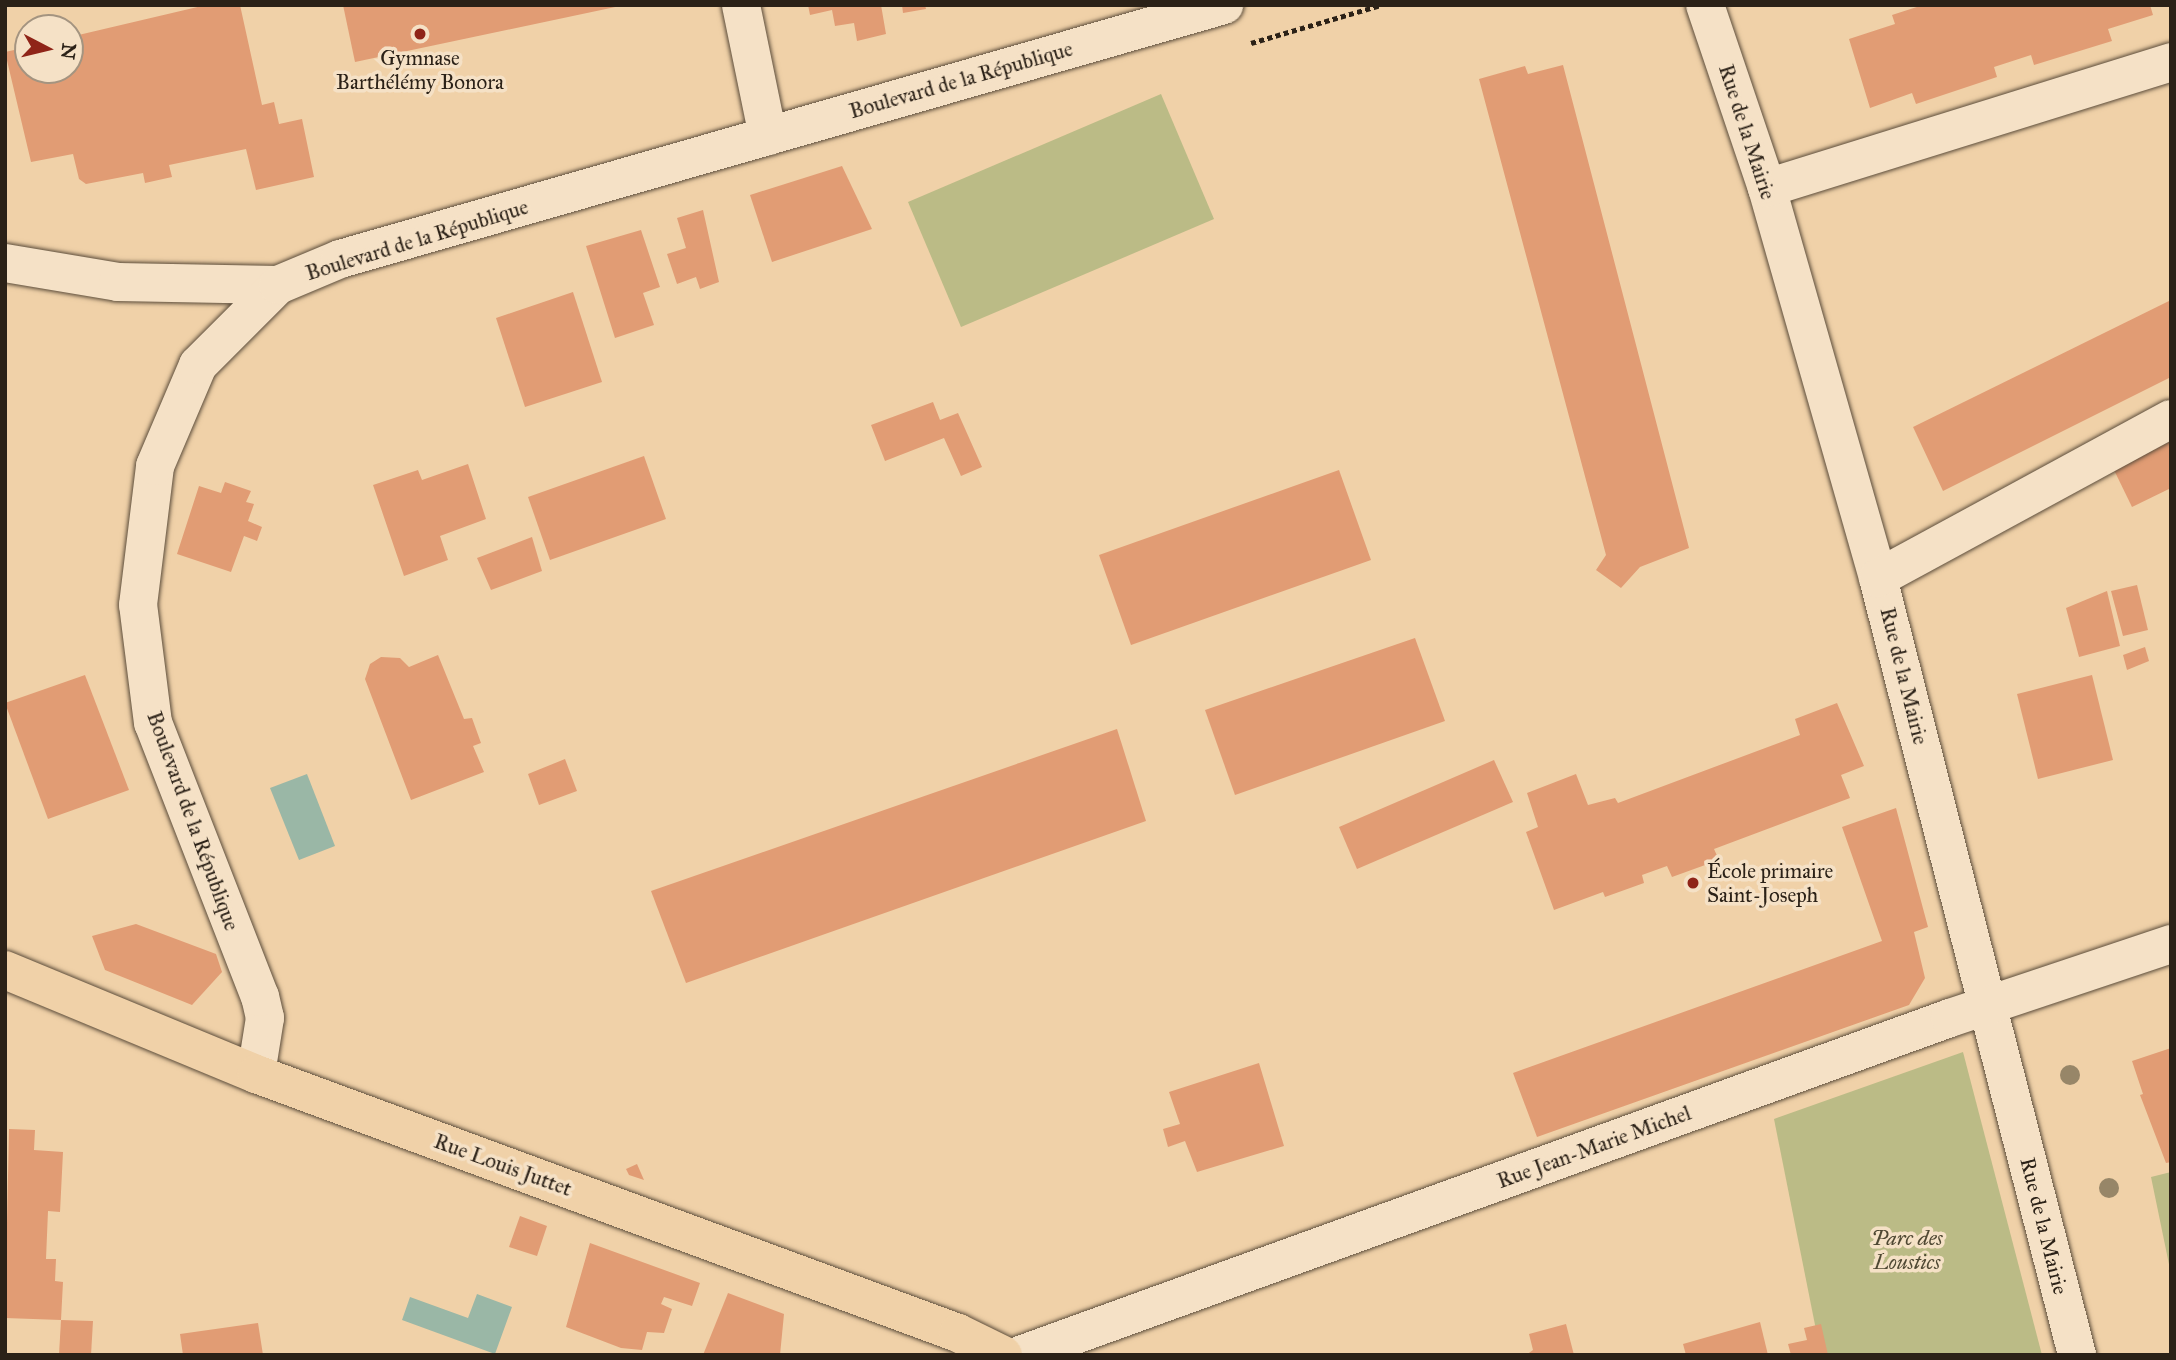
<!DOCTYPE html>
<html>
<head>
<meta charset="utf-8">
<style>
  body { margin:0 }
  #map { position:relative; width:2176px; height:1360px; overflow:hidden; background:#f0d1a8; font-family:"IM FELL Great Primer",serif }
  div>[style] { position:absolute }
  .green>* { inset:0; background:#bbbb86 }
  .water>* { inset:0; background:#9ab7a6 }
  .building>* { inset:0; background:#e19c74 }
  .path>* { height:4.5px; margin-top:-2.25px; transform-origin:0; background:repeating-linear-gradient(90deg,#2b2117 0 5px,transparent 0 8.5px) }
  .roads { filter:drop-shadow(0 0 2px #5c4d3b) drop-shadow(0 0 2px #5c4d3b) }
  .minor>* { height:38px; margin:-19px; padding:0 19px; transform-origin:19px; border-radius:19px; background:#f5e1c6 }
  .major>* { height:38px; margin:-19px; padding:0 19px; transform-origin:19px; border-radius:19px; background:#f0d1a8 }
  .trees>* { width:20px; height:20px; margin:-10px; border-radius:50%; background:#978668 }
  .dots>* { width:19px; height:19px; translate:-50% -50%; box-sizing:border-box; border:4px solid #f5e1c6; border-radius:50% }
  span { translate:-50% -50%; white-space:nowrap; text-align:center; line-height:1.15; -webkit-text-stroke:7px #f5e1c6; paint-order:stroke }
  .poi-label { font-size:21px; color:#2b2117 }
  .left { translate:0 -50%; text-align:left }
  .street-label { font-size:21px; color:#2b2117 }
  .park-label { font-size:21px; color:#4f4833; font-style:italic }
  .frame { position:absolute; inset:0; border:7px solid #2b2117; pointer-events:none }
  .north { position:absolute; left:14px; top:14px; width:70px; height:70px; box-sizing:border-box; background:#f5e1c6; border:2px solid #a49480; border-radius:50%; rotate:97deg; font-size:19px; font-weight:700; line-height:28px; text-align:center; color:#2b2117 }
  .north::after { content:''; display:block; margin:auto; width:24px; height:32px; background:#8f2418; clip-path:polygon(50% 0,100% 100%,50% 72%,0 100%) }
</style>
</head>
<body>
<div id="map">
  <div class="green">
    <i style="clip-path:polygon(1161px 94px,1214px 219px,961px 327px,908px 202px)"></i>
    <i style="clip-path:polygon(1963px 1052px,2042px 1355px,1821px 1355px,1774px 1119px)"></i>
    <i style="clip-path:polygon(2171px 1172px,2171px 1274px,2151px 1177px)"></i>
  </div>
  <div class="water">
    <i style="clip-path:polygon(307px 774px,335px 846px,299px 860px,270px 788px)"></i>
    <i style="clip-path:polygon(477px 1294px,512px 1307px,495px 1354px,402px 1320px,410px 1297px,468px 1318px)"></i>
  </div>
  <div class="building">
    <i style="clip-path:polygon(206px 5px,240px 5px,262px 105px,274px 102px,279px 124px,302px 119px,314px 177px,256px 190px,246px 149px,169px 165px,172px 177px,145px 183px,143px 173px,86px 184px,79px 179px,73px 154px,31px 162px,5px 52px,28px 47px,28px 70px,70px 70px,70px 37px)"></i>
    <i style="clip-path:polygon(343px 5px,619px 5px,620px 6px,355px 62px)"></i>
    <i style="clip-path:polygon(808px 5px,881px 5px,886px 34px,857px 41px,854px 23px,835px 26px,832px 10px,810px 15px)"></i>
    <i style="clip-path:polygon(902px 5px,925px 5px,926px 9px,903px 13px)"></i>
    <i style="clip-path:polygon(1923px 5px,2150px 5px,2153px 15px,2108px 29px,2112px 41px,2034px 65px,2031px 55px,1994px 67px,1997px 77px,1916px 104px,1912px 93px,1870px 108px,1849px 39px,1895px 24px,1892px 15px)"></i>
    <i style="clip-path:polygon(1563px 65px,1689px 548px,1640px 567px,1621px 588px,1596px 570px,1606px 555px,1479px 79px,1525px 66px,1528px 74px)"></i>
    <i style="clip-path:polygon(842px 166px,872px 229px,772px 262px,750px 195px)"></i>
    <i style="clip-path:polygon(703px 210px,719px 282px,700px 289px,696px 277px,677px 284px,667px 254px,686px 248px,677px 218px)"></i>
    <i style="clip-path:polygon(641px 230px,660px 287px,643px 293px,654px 325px,615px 338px,586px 246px)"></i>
    <i style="clip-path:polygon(573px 292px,602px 382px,525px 407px,496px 318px)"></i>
    <i style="clip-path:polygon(2171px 300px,2171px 377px,1943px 491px,1913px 427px)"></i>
    <i style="clip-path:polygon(933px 402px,940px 420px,958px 413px,982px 467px,961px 476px,944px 438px,885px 461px,871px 425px)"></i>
    <i style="clip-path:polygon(2171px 441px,2171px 488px,2132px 507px,2114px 470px)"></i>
    <i style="clip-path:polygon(644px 456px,666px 519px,550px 560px,528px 497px)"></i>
    <i style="clip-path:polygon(468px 464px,486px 519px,440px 536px,448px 560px,404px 576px,373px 485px,418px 470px,422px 480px)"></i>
    <i style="clip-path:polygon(1339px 470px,1371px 560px,1131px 645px,1099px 555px)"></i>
    <i style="clip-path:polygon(225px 482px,251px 491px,246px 502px,254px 504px,248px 521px,262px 527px,257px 541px,244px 536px,231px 572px,177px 554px,199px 486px,221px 493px)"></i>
    <i style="clip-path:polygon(532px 537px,542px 571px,491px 590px,477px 558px)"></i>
    <i style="clip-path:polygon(2137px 585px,2148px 630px,2123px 636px,2111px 591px)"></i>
    <i style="clip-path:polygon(2107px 591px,2120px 646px,2079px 657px,2066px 608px)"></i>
    <i style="clip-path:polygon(1415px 638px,1445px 721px,1235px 795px,1205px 710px)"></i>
    <i style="clip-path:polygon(2145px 647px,2149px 661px,2127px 670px,2123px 655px)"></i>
    <i style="clip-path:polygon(438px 655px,464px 719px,472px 718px,481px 743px,473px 746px,484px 772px,411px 800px,365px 679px,370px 664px,381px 657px,400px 658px,409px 667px)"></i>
    <i style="clip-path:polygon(85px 675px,129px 790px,48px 819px,5px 703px)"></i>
    <i style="clip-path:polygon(2092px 675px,2113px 760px,2038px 779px,2017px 694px)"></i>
    <i style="clip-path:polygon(1837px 703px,1864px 766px,1841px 775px,1850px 798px,1714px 849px,1719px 860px,1672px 877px,1667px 866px,1642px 875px,1644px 883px,1605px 897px,1603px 892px,1554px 910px,1526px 832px,1538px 827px,1527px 793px,1576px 774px,1588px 805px,1615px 798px,1618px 803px,1800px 735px,1795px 719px)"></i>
    <i style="clip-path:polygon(1117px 729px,1146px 821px,686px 983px,651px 891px)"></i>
    <i style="clip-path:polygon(565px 759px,577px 791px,539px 805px,528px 774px)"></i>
    <i style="clip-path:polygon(1494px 760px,1513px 802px,1357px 869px,1339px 827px)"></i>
    <i style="clip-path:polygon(1896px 808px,1928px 927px,1914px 932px,1925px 978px,1909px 1005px,1537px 1137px,1513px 1073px,1882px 941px,1842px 827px)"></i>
    <i style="clip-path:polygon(136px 924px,216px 954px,222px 972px,192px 1005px,105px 970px,92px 936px)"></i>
    <i style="clip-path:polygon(2171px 1048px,2171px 1162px,2166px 1163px,2140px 1095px,2143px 1094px,2132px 1061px)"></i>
    <i style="clip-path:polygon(1259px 1063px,1284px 1146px,1197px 1172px,1185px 1141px,1168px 1147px,1163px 1129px,1180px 1124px,1169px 1092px)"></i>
    <i style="clip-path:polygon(9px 1129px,35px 1130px,34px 1150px,63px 1152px,60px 1212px,48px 1211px,46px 1259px,56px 1259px,55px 1281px,63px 1282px,61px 1320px,5px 1318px)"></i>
    <i style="clip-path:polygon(637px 1164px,644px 1180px,629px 1175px,626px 1169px)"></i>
    <i style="clip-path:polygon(520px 1216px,547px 1226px,537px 1256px,509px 1247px)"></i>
    <i style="clip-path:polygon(590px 1243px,700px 1283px,692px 1306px,664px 1297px,661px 1304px,672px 1309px,664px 1333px,647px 1332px,642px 1350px,621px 1348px,566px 1327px)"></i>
    <i style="clip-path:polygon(728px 1293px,784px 1314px,780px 1355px,703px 1355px)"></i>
    <i style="clip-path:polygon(61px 1320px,93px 1321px,91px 1355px,59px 1355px)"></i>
    <i style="clip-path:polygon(1760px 1322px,1768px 1355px,1686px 1355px,1683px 1344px)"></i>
    <i style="clip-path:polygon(258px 1323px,263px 1355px,183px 1355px,180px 1334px)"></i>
    <i style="clip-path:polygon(1566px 1324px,1574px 1355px,1526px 1355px,1533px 1350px,1529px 1334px)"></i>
    <i style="clip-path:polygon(1821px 1324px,1828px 1355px,1791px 1355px,1788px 1344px,1807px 1340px,1804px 1328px)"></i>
  </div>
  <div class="path">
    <i style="left:1251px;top:43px;width:135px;rotate:-16.3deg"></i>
  </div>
  <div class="roads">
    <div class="minor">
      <i style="left:741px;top:5px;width:134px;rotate:78.4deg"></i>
      <i style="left:1705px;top:5px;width:193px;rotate:71.3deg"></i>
      <i style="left:1767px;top:188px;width:405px;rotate:74.1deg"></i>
      <i style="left:1878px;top:578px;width:802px;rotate:75.63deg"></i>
      <i style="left:1767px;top:188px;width:423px;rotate:-17.3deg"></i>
      <i style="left:5px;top:263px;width:115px;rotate:9.5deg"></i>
      <i style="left:118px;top:282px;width:160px;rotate:1.1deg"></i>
      <i style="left:1878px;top:578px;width:333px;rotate:-28.5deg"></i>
      <i style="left:256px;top:1074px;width:57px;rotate:-80.9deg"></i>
      <i style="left:265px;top:1018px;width:22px;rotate:-103deg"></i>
      <i style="left:260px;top:997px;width:294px;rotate:-111.3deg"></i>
      <i style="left:153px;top:723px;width:119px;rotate:-97.2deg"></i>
      <i style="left:138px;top:605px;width:140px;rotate:-83deg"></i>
      <i style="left:155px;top:466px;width:110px;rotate:-66.9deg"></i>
      <i style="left:198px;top:365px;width:113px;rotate:-45deg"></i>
      <i style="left:278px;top:285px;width:67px;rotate:-22.8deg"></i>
      <i style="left:340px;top:259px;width:920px;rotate:-16.03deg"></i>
      <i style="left:1020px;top:1355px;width:989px;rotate:-19.92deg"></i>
      <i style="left:1950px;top:1018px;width:233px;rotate:-18.5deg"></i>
    </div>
    <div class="major">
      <i style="left:5px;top:970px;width:272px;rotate:22.5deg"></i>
      <i style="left:256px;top:1074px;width:748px;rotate:20.25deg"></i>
      <i style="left:958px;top:1333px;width:50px;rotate:26.1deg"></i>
    </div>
  </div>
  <div class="trees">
    <i style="left:2070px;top:1075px"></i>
    <i style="left:2109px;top:1188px"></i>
  </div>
  <div class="dots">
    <i style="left:420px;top:34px;background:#8f2418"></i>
    <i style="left:1693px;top:883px;background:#8f2418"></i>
  </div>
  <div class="poi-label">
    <span style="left:420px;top:70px">Gymnase<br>Barthélémy Bonora</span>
    <span class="left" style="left:1707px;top:883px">École primaire<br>Saint-Joseph</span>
  </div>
  <div class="street-label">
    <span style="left:961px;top:80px;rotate:-16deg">Boulevard de la République</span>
    <span style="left:1747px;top:132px;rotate:72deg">Rue de la Mairie</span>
    <span style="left:417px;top:240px;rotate:-17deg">Boulevard de la République</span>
    <span style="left:1904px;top:676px;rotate:76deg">Rue de la Mairie</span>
    <span style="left:193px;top:821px;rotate:70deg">Boulevard de la République</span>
    <span style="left:1594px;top:1147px;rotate:-20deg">Rue Jean-Marie Michel</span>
    <span style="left:503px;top:1165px;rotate:20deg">Rue Louis Juttet</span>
    <span style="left:2044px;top:1226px;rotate:76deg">Rue de la Mairie</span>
  </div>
  <div class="park-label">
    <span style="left:1907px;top:1250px">Parc des<br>Loustics</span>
  </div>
  <div class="frame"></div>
  <div class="north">N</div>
</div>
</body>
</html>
